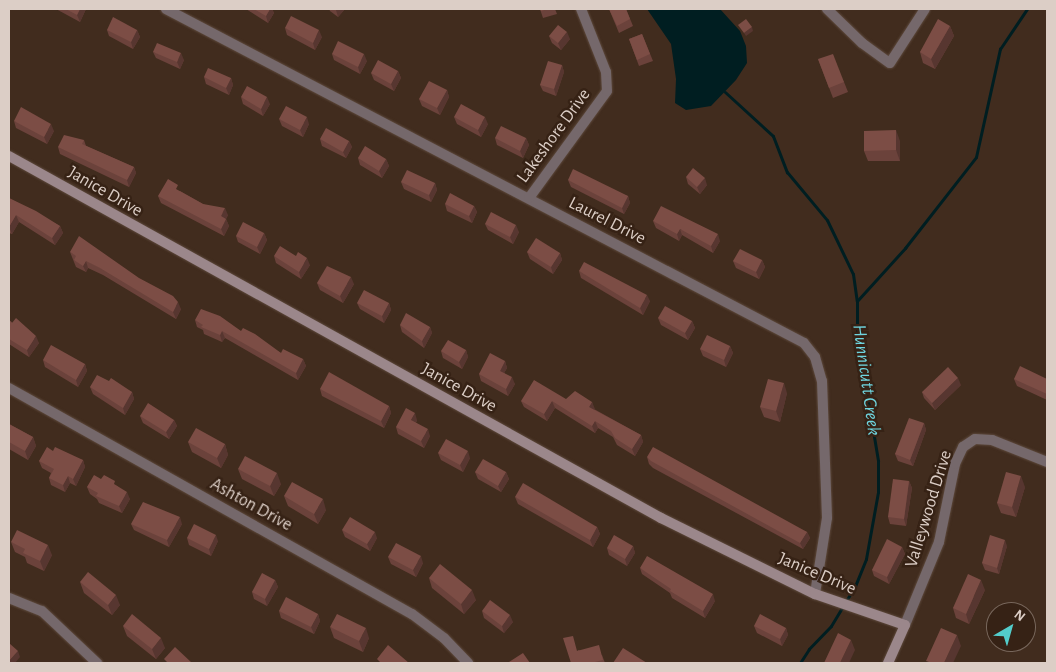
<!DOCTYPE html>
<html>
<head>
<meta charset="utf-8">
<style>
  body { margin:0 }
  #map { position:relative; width:1056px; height:672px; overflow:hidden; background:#412c1e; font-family:"Alegreya Sans",sans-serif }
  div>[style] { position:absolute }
  .water>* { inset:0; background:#001e21 }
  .stream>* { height:3px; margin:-1.5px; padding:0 1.5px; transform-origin:1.5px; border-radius:1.5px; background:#001e21 }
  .roads { filter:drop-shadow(0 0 1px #5d493c) drop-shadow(0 0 1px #5d493c) }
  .street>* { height:10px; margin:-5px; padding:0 5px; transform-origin:5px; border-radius:5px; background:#75686b }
  .secondary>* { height:10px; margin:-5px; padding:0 5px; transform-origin:5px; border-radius:5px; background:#9b878b }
  .wall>* { inset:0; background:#6b423b }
  .shaded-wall>* { inset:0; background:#573630 }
  .building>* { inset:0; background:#7c4d45 }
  span { translate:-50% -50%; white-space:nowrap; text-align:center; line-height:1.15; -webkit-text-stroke:5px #362215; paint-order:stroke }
  .street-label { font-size:18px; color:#dccec6 }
  .water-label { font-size:19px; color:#6fd4de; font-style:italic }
  .frame { position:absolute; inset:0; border:10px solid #dccec6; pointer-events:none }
  .north { position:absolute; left:986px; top:602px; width:50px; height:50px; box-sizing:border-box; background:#362215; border:1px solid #78675c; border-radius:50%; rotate:38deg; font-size:14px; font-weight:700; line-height:20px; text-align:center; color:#dccec6 }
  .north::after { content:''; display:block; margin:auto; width:18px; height:22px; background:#53cdcb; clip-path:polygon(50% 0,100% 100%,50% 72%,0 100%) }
</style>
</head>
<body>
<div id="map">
  <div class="water">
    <i style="clip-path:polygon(647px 9px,720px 9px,740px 31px,746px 46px,747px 63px,736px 80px,711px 106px,686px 110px,675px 103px,676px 79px,671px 44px)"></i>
  </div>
  <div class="stream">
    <i style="left:725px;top:92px;width:65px;rotate:42.5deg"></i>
    <i style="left:773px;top:136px;width:39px;rotate:69deg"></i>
    <i style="left:787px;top:172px;width:62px;rotate:50.2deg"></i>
    <i style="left:827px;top:220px;width:60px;rotate:64.3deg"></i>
    <i style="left:853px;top:274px;width:27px;rotate:82deg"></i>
    <i style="left:857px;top:301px;width:34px;rotate:90deg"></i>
    <i style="left:857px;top:335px;width:128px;rotate:80.5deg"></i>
    <i style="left:878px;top:461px;width:31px;rotate:90deg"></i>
    <i style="left:878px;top:492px;width:68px;rotate:100.2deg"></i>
    <i style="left:866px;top:559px;width:29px;rotate:112deg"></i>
    <i style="left:855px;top:586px;width:47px;rotate:121deg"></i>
    <i style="left:831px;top:626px;width:32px;rotate:134deg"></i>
    <i style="left:809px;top:649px;width:17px;rotate:123deg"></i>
    <i style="left:857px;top:301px;width:72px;rotate:-47.8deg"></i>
    <i style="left:905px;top:248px;width:115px;rotate:-52deg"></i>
    <i style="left:976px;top:157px;width:111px;rotate:-77.5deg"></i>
    <i style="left:1000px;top:49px;width:48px;rotate:-56deg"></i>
  </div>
  <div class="roads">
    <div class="street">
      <i style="left:166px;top:9px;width:720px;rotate:27.63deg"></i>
      <i style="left:804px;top:343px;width:18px;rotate:52deg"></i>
      <i style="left:815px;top:357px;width:25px;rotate:74deg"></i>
      <i style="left:822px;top:381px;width:137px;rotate:87.9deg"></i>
      <i style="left:827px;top:518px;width:77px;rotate:99deg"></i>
      <i style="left:827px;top:9px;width:49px;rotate:44.2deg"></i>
      <i style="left:862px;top:43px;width:34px;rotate:36deg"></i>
      <i style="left:890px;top:63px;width:64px;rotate:-57.1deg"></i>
      <i style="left:529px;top:198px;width:132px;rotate:-53.9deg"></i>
      <i style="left:607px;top:91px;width:19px;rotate:-93deg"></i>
      <i style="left:606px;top:72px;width:68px;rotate:-111.6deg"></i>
      <i style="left:9px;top:388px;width:462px;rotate:29.3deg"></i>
      <i style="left:412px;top:614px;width:40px;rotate:37deg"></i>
      <i style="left:444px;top:638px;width:35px;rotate:46deg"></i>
      <i style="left:9px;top:598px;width:35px;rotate:22deg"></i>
      <i style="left:42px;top:611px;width:76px;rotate:43.4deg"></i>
      <i style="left:905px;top:625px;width:90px;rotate:-67.7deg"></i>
      <i style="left:939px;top:542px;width:80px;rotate:-78.4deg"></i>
      <i style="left:955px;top:464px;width:19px;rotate:-65deg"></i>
      <i style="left:963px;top:447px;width:14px;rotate:-34deg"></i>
      <i style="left:975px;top:439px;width:17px;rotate:3deg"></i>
      <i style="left:992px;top:440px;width:59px;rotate:21.8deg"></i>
    </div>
    <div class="secondary">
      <i style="left:9px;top:156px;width:746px;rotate:29.04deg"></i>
      <i style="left:661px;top:518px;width:172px;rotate:26.3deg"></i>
      <i style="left:815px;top:594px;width:95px;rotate:19deg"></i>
      <i style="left:905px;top:625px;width:42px;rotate:114.1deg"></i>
    </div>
  </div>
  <div class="wall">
    <i style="clip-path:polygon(56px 9px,86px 9px,80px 22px)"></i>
    <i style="clip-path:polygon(246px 9px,272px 9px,274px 13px,268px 23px)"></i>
    <i style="clip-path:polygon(329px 9px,345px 9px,338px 17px,330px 11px)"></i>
    <i style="clip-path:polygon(540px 9px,555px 9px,557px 14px,543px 18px)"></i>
    <i style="clip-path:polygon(609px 9px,626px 9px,633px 26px,619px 33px)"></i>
    <i style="clip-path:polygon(950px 26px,954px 36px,935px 69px,923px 63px,920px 52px)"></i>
    <i style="clip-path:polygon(285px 28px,322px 37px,315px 50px,287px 35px)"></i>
    <i style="clip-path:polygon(107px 30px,137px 30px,140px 37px,133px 49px,109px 36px)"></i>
    <i style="clip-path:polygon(642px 34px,653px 61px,639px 66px,629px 39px)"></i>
    <i style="clip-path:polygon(549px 36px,570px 39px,561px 50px,552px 43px)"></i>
    <i style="clip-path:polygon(153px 52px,184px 60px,180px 69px,156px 58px)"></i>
    <i style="clip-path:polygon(332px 54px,367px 61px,360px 74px,334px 60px)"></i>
    <i style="clip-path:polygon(818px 59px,844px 82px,848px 92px,833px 98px)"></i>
    <i style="clip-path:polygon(562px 65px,564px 72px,556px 96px,543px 91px,540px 85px)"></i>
    <i style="clip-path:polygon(398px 71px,401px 78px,394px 91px,374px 80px,371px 73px)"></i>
    <i style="clip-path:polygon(204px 77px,231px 78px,233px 85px,229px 95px,206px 84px)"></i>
    <i style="clip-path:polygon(447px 90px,449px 97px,440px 115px,422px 106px,419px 99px)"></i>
    <i style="clip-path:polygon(241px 97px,270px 104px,263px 116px,243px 104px)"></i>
    <i style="clip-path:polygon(454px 117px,488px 124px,481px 137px,457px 124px)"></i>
    <i style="clip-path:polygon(279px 119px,309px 124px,303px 137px,282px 126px)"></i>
    <i style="clip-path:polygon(14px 121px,54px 131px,47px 144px,16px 128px)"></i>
    <i style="clip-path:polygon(495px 138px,526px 138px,529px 145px,523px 158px,497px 145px)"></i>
    <i style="clip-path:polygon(320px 139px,349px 141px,352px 147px,346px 158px,322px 146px)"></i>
    <i style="clip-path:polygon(84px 140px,86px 146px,134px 167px,136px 173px,129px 187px,60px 154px,58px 147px)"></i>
    <i style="clip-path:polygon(900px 141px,900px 161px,868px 161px,864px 151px)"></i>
    <i style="clip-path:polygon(358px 158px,386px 159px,389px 166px,382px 178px,360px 165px)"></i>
    <i style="clip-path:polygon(686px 177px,707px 185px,700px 194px,688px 184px)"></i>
    <i style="clip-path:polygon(568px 180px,628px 196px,630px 203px,624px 214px,571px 187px)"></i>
    <i style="clip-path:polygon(401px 182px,435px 183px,437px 190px,431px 202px,404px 189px)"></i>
    <i style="clip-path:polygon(180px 191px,203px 204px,228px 215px,226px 219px,229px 226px,224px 236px,161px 203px,158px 196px)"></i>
    <i style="clip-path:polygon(9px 198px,60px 226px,63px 233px,55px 245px,19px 222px,12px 234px,9px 233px)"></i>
    <i style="clip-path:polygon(445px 204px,474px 206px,477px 212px,472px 223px,447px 211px)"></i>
    <i style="clip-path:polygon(653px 221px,720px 241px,713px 253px,682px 235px,679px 241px,656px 228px)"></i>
    <i style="clip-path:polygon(485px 224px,519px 232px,513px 244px,488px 230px)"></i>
    <i style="clip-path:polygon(264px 233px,267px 240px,260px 254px,238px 242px,236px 236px)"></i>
    <i style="clip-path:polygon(70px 252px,181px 309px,176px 319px,103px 275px,88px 268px,86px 272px,76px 267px)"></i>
    <i style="clip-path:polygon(527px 252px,560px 253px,562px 260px,553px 274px,530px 259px)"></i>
    <i style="clip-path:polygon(274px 256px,310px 265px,301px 279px,276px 263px)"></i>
    <i style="clip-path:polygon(762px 260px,765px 267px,759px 279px,736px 268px,733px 261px)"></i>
    <i style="clip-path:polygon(579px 271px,650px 301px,643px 315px,581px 278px)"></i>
    <i style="clip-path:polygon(317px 283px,354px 284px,343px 303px,320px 290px)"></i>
    <i style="clip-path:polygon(357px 303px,389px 303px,391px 310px,384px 323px,360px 309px)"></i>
    <i style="clip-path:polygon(658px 318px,692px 321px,695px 328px,688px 340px,661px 325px)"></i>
    <i style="clip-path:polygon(9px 320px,39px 343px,29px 357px,9px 344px)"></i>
    <i style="clip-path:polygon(195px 320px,241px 331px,281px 353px,303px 359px,306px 366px,298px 380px,225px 338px,222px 342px,204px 334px,203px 330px,197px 327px)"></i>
    <i style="clip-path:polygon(400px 325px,430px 327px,432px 333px,424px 348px,402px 332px)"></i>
    <i style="clip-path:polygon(730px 346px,733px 353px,726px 367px,703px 356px,700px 349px)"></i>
    <i style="clip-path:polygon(466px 350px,468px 357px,462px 369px,443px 358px,441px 351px)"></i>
    <i style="clip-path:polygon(43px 360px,85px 364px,87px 371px,78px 387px,45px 367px)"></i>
    <i style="clip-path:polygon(505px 361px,507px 368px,504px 373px,515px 384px,508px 396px,481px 381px,479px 374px)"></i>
    <i style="clip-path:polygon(1014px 379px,1047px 379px,1047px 400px,1017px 386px)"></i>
    <i style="clip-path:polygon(109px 381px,132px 392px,134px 399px,125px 415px,93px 394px,90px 387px)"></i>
    <i style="clip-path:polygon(961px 385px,935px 410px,924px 398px,922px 392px)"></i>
    <i style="clip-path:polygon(320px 389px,389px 406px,391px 413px,384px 428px,322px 396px)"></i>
    <i style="clip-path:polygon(787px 393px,780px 422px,764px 417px,760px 407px)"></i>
    <i style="clip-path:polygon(566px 399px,592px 402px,594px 409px,641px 435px,643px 442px,635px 456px,617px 445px,613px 437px,598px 428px,595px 433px,555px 408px,547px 421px,524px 407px,521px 401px)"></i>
    <i style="clip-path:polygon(140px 416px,174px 420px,177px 426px,169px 439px,143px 423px)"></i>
    <i style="clip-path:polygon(417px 420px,416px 423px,430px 436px,424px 448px,398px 434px,396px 427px)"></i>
    <i style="clip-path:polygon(924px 423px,926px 430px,913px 466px,898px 461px,895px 454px)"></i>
    <i style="clip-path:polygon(9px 424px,33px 437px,36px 446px,28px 460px,9px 449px)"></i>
    <i style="clip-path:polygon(188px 442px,225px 444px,228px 455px,221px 468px,192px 452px)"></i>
    <i style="clip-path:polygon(53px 451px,83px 460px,85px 467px,76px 486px,70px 483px,65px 492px,51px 485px,49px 478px,51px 473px,42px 468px,39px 461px)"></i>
    <i style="clip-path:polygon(438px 453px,470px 458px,463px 472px,441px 460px)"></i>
    <i style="clip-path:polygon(647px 457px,807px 532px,810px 538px,803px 549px,653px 468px,649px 464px)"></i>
    <i style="clip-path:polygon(238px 469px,281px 484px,274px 496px,242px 479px)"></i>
    <i style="clip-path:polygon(475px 472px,506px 472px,509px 479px,501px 492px,478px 479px)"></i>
    <i style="clip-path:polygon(101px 479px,117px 486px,130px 499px,122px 513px,99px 503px,97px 499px,90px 494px,87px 487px)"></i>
    <i style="clip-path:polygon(909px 481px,912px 488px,906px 526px,890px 524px,888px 517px)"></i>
    <i style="clip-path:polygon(1025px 487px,1016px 517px,1001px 513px,997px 503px)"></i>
    <i style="clip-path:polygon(284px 496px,326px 510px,318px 524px,288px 506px)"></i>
    <i style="clip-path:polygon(515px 497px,597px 527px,600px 534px,593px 547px,518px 504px)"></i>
    <i style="clip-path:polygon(131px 524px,182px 524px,169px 547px,134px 530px)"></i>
    <i style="clip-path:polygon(342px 530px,377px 538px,370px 551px,345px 537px)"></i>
    <i style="clip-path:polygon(187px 538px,218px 541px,211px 556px,189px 545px)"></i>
    <i style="clip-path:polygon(11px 542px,52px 555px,44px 571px,27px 563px,25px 557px,15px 552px)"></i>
    <i style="clip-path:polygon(633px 546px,635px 553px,627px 566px,609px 555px,607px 548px)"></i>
    <i style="clip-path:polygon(1007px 546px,999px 574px,985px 570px,982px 563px)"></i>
    <i style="clip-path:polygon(902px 547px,905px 554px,889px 584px,874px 576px,872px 570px)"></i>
    <i style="clip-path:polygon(388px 557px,423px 563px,416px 577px,391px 564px)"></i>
    <i style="clip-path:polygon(640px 568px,715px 601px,705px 618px,672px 598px,670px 593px,642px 574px)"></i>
    <i style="clip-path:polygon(429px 578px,476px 600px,464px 614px,432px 588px)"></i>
    <i style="clip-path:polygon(275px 580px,278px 587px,267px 606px,254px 599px,252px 592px)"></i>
    <i style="clip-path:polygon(80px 582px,120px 605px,112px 615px,84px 593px)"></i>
    <i style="clip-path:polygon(985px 590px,969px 624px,956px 618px,953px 608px)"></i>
    <i style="clip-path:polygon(279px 611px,318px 614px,320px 621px,314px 634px,281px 618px)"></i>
    <i style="clip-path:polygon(482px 611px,513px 622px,504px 633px,484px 618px)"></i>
    <i style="clip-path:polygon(123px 626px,165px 648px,156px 659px,127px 636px)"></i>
    <i style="clip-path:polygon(754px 626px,786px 628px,788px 635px,782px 646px,757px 633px)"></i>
    <i style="clip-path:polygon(330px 627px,369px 638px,363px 652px,334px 638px)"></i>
    <i style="clip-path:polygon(578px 650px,602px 655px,605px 663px,571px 663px)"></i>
  </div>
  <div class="shaded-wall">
    <i style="clip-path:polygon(80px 9px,86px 9px,80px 22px,77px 15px)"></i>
    <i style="clip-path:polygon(270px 9px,272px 9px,274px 13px,268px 23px,266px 16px)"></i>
    <i style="clip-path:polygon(337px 9px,345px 9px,338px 17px,336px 10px)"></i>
    <i style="clip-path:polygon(950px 26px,954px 36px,935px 69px,931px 59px)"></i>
    <i style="clip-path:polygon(752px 27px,753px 31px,746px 36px,744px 33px)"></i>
    <i style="clip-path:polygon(137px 30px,140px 37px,133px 49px,131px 42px)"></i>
    <i style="clip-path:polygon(319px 30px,322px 37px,315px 50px,313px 43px)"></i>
    <i style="clip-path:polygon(567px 32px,570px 39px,561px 50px,558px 43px)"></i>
    <i style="clip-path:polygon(181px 53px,184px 60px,180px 69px,177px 62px)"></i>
    <i style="clip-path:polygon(364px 54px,367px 61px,360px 74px,358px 67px)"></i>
    <i style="clip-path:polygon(562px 65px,564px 72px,556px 96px,554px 89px)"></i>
    <i style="clip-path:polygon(398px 71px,401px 78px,394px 91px,391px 84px)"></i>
    <i style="clip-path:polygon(231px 78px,233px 85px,229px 95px,226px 88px)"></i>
    <i style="clip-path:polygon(447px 90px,449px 97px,440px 115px,437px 108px)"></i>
    <i style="clip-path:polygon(267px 97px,270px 104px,263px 116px,261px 109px)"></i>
    <i style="clip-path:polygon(307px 117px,309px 124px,303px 137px,300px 130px)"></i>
    <i style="clip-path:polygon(485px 117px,488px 124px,481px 137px,478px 130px)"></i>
    <i style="clip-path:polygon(51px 124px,54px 131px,47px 144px,44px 137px)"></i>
    <i style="clip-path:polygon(896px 130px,900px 141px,900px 161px,896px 150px)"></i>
    <i style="clip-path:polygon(526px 138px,529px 145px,523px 158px,520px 151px)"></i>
    <i style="clip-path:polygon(349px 141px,352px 147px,346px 158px,343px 152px)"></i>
    <i style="clip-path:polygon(386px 159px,389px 166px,382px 178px,379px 171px)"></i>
    <i style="clip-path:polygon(134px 167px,136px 173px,129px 187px,127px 180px)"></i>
    <i style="clip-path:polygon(705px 178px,707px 185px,700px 194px,697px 187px)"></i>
    <i style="clip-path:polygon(435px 183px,437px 190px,431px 202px,429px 195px)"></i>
    <i style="clip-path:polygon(628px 196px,630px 203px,624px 214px,622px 208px)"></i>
    <i style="clip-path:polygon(474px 206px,477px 212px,472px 223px,469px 216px)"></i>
    <i style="clip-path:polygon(225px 208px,228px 215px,224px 223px,221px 216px)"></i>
    <i style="clip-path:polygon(16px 215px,19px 222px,12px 234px,9px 227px)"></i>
    <i style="clip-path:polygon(226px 219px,229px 226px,224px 236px,221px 229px)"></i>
    <i style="clip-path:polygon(516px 225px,519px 232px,513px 244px,510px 237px)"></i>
    <i style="clip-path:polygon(60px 226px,63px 233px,55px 245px,52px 238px)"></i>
    <i style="clip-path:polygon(680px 229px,682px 235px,679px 241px,677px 234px)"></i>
    <i style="clip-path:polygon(264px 233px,267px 240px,260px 254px,257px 247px)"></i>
    <i style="clip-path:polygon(718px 234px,720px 241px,713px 253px,711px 246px)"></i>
    <i style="clip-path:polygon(560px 253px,562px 260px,553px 274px,551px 267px)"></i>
    <i style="clip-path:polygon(307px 258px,310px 265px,301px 279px,299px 272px)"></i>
    <i style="clip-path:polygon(762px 260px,765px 267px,759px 279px,756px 272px)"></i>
    <i style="clip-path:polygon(86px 261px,88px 268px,86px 272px,83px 266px)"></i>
    <i style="clip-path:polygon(351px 277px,354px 284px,343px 303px,340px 296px)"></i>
    <i style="clip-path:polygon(647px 295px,650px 301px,643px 315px,640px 308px)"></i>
    <i style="clip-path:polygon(178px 302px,181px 309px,176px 319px,173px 312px)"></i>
    <i style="clip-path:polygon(389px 303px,391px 310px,384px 323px,382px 316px)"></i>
    <i style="clip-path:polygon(692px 321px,695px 328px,688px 340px,685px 333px)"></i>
    <i style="clip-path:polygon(430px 327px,432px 333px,424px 348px,422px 341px)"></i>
    <i style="clip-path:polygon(222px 331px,225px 338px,222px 342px,220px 335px)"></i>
    <i style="clip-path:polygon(36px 336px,39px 343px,29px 357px,27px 350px)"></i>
    <i style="clip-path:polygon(730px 346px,733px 353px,726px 367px,724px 360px)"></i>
    <i style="clip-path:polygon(466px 350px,468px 357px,462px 369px,459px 362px)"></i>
    <i style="clip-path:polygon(303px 359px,306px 366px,298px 380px,296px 373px)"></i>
    <i style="clip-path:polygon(505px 361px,507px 368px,502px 377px,500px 371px)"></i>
    <i style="clip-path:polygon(85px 364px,87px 371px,78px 387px,76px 380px)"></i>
    <i style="clip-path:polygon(512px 377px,515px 384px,508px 396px,506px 389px)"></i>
    <i style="clip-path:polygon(958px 378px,961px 385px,935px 410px,932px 403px)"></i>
    <i style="clip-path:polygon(784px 383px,787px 393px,780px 422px,776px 411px)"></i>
    <i style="clip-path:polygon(132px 392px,134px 399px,125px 415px,123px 408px)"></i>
    <i style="clip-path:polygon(552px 401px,555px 408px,547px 421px,544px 414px)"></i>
    <i style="clip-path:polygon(592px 402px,595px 409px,592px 414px,589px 407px)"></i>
    <i style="clip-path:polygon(389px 406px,391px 413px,384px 428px,381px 421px)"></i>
    <i style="clip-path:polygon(415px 413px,417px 420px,414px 427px,411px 420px)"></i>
    <i style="clip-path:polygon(174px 420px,177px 426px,169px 439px,166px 432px)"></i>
    <i style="clip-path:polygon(595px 421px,598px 428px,595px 433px,592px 426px)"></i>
    <i style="clip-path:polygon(924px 423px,926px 430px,913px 466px,910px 460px)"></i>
    <i style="clip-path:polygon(428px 429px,430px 436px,424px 448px,421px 441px)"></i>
    <i style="clip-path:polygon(641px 435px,643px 442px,635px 456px,632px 449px)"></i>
    <i style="clip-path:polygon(33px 437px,36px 446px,28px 460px,25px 451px)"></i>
    <i style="clip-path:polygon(225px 444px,228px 455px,221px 468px,217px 458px)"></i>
    <i style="clip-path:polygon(468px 451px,470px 458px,463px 472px,460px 465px)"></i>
    <i style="clip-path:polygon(83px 460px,85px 467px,76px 486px,73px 479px)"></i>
    <i style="clip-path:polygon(506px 472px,509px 479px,501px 492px,498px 486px)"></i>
    <i style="clip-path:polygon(277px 473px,281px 484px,274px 496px,270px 486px)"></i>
    <i style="clip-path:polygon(68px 476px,70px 483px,65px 492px,63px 485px)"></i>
    <i style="clip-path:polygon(1021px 476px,1025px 487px,1016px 517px,1012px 507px)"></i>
    <i style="clip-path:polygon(909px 481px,912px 488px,906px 526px,904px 519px)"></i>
    <i style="clip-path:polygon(127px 492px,130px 499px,122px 513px,119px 506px)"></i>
    <i style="clip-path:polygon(323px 499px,326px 510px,318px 524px,314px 514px)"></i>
    <i style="clip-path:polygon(180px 517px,182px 524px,169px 547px,167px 540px)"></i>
    <i style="clip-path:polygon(597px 527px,600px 534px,593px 547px,590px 540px)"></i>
    <i style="clip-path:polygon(375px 532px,377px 538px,370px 551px,367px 544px)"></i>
    <i style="clip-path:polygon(807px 532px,810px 538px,803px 549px,800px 543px)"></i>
    <i style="clip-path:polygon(216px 535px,218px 541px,211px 556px,209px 549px)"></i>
    <i style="clip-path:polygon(1005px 540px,1007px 546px,999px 574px,997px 568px)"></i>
    <i style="clip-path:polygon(48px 545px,52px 555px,44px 571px,40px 561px)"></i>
    <i style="clip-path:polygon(633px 546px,635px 553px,627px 566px,625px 559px)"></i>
    <i style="clip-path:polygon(902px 547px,905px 554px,889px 584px,887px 577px)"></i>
    <i style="clip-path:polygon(421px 556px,423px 563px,416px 577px,413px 570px)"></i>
    <i style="clip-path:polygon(275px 580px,278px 587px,267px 606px,265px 599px)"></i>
    <i style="clip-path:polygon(981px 580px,985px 590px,969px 624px,966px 614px)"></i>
    <i style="clip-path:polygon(472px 590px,476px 600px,464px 614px,461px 604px)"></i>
    <i style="clip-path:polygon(713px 594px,715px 601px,705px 618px,703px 611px)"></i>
    <i style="clip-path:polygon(116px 595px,120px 605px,112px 615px,108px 605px)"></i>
    <i style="clip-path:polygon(318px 614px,320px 621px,314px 634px,311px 627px)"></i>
    <i style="clip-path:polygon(510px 615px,513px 622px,504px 633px,502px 626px)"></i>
    <i style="clip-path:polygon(366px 628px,369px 638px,363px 652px,359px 641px)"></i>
    <i style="clip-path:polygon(786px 628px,788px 635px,782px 646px,780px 639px)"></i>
    <i style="clip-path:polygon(957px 635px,961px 646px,953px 663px,944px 663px)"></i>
    <i style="clip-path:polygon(161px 638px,165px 648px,156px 659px,152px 649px)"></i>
    <i style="clip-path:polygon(851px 640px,855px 650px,849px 663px,840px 663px)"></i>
    <i style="clip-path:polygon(18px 651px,20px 657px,15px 663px,9px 663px,9px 661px)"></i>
  </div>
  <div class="building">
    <i style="clip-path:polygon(66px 9px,80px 9px,77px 15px)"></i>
    <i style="clip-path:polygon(254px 9px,270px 9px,266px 16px)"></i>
    <i style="clip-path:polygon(540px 9px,548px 9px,541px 11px)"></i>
    <i style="clip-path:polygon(609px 9px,626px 9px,630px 19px,617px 26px)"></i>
    <i style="clip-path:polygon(291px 16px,319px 30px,313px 43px,285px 28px)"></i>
    <i style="clip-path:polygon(113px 17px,137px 30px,131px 42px,107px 30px)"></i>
    <i style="clip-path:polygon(746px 19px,752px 27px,744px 33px,738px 25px)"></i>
    <i style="clip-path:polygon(938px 19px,950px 26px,931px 59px,920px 52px)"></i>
    <i style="clip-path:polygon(558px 25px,567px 32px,558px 43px,549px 36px)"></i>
    <i style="clip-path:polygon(642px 34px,650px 54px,637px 60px,629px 39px)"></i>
    <i style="clip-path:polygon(338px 41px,364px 54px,358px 67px,332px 54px)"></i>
    <i style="clip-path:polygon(157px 43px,181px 53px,177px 62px,153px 52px)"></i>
    <i style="clip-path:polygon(833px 54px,844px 82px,829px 88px,818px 59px)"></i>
    <i style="clip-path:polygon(378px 60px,398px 71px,391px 84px,371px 73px)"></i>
    <i style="clip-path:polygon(548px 61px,562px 65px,554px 89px,540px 85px)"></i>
    <i style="clip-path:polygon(208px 68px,231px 78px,226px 88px,204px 77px)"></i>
    <i style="clip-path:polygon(429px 81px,447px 90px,437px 108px,419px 99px)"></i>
    <i style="clip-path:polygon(247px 86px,267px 97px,261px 109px,241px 97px)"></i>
    <i style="clip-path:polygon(461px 104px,485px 117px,478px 130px,454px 117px)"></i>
    <i style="clip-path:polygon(286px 106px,307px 117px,300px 130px,279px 119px)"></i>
    <i style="clip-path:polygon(21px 107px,51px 124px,44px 137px,14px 121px)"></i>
    <i style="clip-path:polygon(501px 126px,526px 138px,520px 151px,495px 138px)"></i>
    <i style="clip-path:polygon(326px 128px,349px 141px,343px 152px,320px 139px)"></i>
    <i style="clip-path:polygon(896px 130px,896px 150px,864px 151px,864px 131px)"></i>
    <i style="clip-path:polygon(64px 135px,84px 140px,82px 144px,134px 167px,127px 180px,58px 147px)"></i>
    <i style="clip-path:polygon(365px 146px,386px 159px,379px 171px,358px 158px)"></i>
    <i style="clip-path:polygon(693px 168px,705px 178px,697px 187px,686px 177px)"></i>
    <i style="clip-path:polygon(573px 169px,628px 196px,622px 208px,568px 180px)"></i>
    <i style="clip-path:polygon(407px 170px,435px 183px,429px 195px,401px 182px)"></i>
    <i style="clip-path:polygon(168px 179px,178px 185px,176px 189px,203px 204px,225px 208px,221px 216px,226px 219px,221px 229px,158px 196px)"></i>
    <i style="clip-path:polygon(450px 193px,474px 206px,469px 216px,445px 204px)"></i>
    <i style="clip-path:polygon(9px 198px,36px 211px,60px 226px,52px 238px,16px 215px,9px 227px)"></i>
    <i style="clip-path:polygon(661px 206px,718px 234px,711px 246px,680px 229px,677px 234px,653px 221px)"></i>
    <i style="clip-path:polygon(491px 212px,516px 225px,510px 237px,485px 224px)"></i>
    <i style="clip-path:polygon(243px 222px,264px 233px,257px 247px,236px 236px)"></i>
    <i style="clip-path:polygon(79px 236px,139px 278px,173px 296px,178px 302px,173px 312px,100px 268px,86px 261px,83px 266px,74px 260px,76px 256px,70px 252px)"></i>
    <i style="clip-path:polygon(536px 238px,560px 253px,551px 267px,527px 252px)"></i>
    <i style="clip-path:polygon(280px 246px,296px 256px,298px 252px,307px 258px,299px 272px,274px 256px)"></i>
    <i style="clip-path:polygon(740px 249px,762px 260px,756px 272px,733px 261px)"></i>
    <i style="clip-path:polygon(584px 262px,647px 295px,640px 308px,579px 271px)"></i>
    <i style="clip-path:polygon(327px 266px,351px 277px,340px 296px,317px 283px)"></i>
    <i style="clip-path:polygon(364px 290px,389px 303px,382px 316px,357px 303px)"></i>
    <i style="clip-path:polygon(665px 306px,692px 321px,685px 333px,658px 318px)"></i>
    <i style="clip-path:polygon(201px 309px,220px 316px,241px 331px,243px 328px,255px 334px,281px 353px,283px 349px,303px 359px,296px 373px,222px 331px,220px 335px,201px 327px,203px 325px,195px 320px)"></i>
    <i style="clip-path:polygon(406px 313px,430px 327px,422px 341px,400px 325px)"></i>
    <i style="clip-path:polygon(16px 318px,36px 336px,27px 350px,9px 339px,9px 320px,12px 323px)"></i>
    <i style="clip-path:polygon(707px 335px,730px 346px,724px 360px,700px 349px)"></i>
    <i style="clip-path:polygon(448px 340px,466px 350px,459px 362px,441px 351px)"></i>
    <i style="clip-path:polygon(51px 345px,85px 364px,76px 380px,43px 360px)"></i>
    <i style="clip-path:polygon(490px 353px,505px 361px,500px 371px,512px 377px,506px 389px,479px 374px)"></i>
    <i style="clip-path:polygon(1020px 366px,1047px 379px,1047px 394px,1014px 379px)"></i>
    <i style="clip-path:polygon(948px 367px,958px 378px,932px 403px,922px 392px)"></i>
    <i style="clip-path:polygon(329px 372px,389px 406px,381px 421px,320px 389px)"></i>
    <i style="clip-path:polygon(97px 375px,109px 381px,111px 378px,132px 392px,123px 408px,90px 387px)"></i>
    <i style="clip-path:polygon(768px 379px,784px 383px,776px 411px,760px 407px)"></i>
    <i style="clip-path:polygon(534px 380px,566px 399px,575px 391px,592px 402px,589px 407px,641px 435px,632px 449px,615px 438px,611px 431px,595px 421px,592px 426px,552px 401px,544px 414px,521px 401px)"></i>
    <i style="clip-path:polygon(148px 403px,174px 420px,166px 432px,140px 416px)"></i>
    <i style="clip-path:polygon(406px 408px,415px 413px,411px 420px,428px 429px,421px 441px,396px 427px)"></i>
    <i style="clip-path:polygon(909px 418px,924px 423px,910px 460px,895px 454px)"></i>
    <i style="clip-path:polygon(9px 424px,33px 437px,25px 451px,9px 442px)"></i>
    <i style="clip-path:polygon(196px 428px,225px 444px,217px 458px,188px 442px)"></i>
    <i style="clip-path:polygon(446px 439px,468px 451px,460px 465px,438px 453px)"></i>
    <i style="clip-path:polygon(47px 447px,53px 451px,55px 447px,83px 460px,73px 479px,68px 476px,63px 485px,49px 478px,54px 469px,39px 461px)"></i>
    <i style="clip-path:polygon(653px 447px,807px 532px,800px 543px,651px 461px,647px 457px)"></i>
    <i style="clip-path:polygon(245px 456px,277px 473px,270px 486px,238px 469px)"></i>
    <i style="clip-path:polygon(483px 459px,506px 472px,498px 486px,475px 472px)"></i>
    <i style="clip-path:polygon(1006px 472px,1021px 476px,1012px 507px,997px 503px)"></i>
    <i style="clip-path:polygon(94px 475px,101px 479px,104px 475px,115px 481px,114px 484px,127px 492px,119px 506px,96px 496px,98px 493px,87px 487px)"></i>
    <i style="clip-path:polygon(893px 479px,909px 481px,904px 519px,888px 517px)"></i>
    <i style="clip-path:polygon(292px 482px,323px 499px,314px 514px,284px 496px)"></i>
    <i style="clip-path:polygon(523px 483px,597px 527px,590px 540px,515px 497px)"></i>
    <i style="clip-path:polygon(143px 502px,180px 517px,167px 540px,131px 524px)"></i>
    <i style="clip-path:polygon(350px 517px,375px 532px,367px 544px,342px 530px)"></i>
    <i style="clip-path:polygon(194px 524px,216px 535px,209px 549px,187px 538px)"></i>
    <i style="clip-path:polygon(17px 530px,48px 545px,40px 561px,23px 553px,25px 549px,11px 542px)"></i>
    <i style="clip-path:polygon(614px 535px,633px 546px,625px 559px,607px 548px)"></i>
    <i style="clip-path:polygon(990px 535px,1005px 540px,997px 568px,982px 563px)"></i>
    <i style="clip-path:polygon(887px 539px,902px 547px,887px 577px,872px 570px)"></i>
    <i style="clip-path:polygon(396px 543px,421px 556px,413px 570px,388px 557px)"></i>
    <i style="clip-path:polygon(647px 556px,713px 594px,703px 611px,670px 591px,671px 589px,640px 568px)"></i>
    <i style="clip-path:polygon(440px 564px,472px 590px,461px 604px,429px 578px)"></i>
    <i style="clip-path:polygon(88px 572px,116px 595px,108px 605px,80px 582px)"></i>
    <i style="clip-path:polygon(262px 573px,275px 580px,265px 599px,252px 592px)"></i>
    <i style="clip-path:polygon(968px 574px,981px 580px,966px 614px,953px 608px)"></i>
    <i style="clip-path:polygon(286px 597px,318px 614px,311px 627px,279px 611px)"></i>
    <i style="clip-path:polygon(490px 600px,510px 615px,502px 626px,482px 611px)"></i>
    <i style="clip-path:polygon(132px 614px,161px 638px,152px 649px,123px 626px)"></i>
    <i style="clip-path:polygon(337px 614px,366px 628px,359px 641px,330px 627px)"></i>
    <i style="clip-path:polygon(760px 614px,786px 628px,780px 639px,754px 626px)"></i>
    <i style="clip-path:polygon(941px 628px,957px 635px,944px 663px,932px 663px,926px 661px)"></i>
    <i style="clip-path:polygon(838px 633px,851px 640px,840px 663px,824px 663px)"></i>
    <i style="clip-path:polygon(573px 636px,577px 651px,599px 645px,603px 660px,591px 663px,571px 663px,563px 638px)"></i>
    <i style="clip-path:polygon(9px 643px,18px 651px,9px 661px)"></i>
    <i style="clip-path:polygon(388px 645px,409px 663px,381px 663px,377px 659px)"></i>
    <i style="clip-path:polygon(175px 647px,192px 663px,168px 663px,164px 659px)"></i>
    <i style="clip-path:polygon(623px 648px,647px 663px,613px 663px)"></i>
    <i style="clip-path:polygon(523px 653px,530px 663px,509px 663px,509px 662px)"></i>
  </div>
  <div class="street-label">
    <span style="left:554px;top:136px;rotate:-54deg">Lakeshore Drive</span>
    <span style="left:105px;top:192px;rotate:30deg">Janice Drive</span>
    <span style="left:607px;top:221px;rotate:27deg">Laurel Drive</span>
    <span style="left:459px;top:388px;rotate:29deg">Janice Drive</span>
    <span style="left:251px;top:505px;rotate:29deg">Ashton Drive</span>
    <span style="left:929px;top:509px;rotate:-73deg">Valleywood Drive</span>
    <span style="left:817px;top:574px;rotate:23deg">Janice Drive</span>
  </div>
  <div class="water-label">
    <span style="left:866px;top:380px;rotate:82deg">Hunnicutt Creek</span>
  </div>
  <div class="frame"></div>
  <div class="north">N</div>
</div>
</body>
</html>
